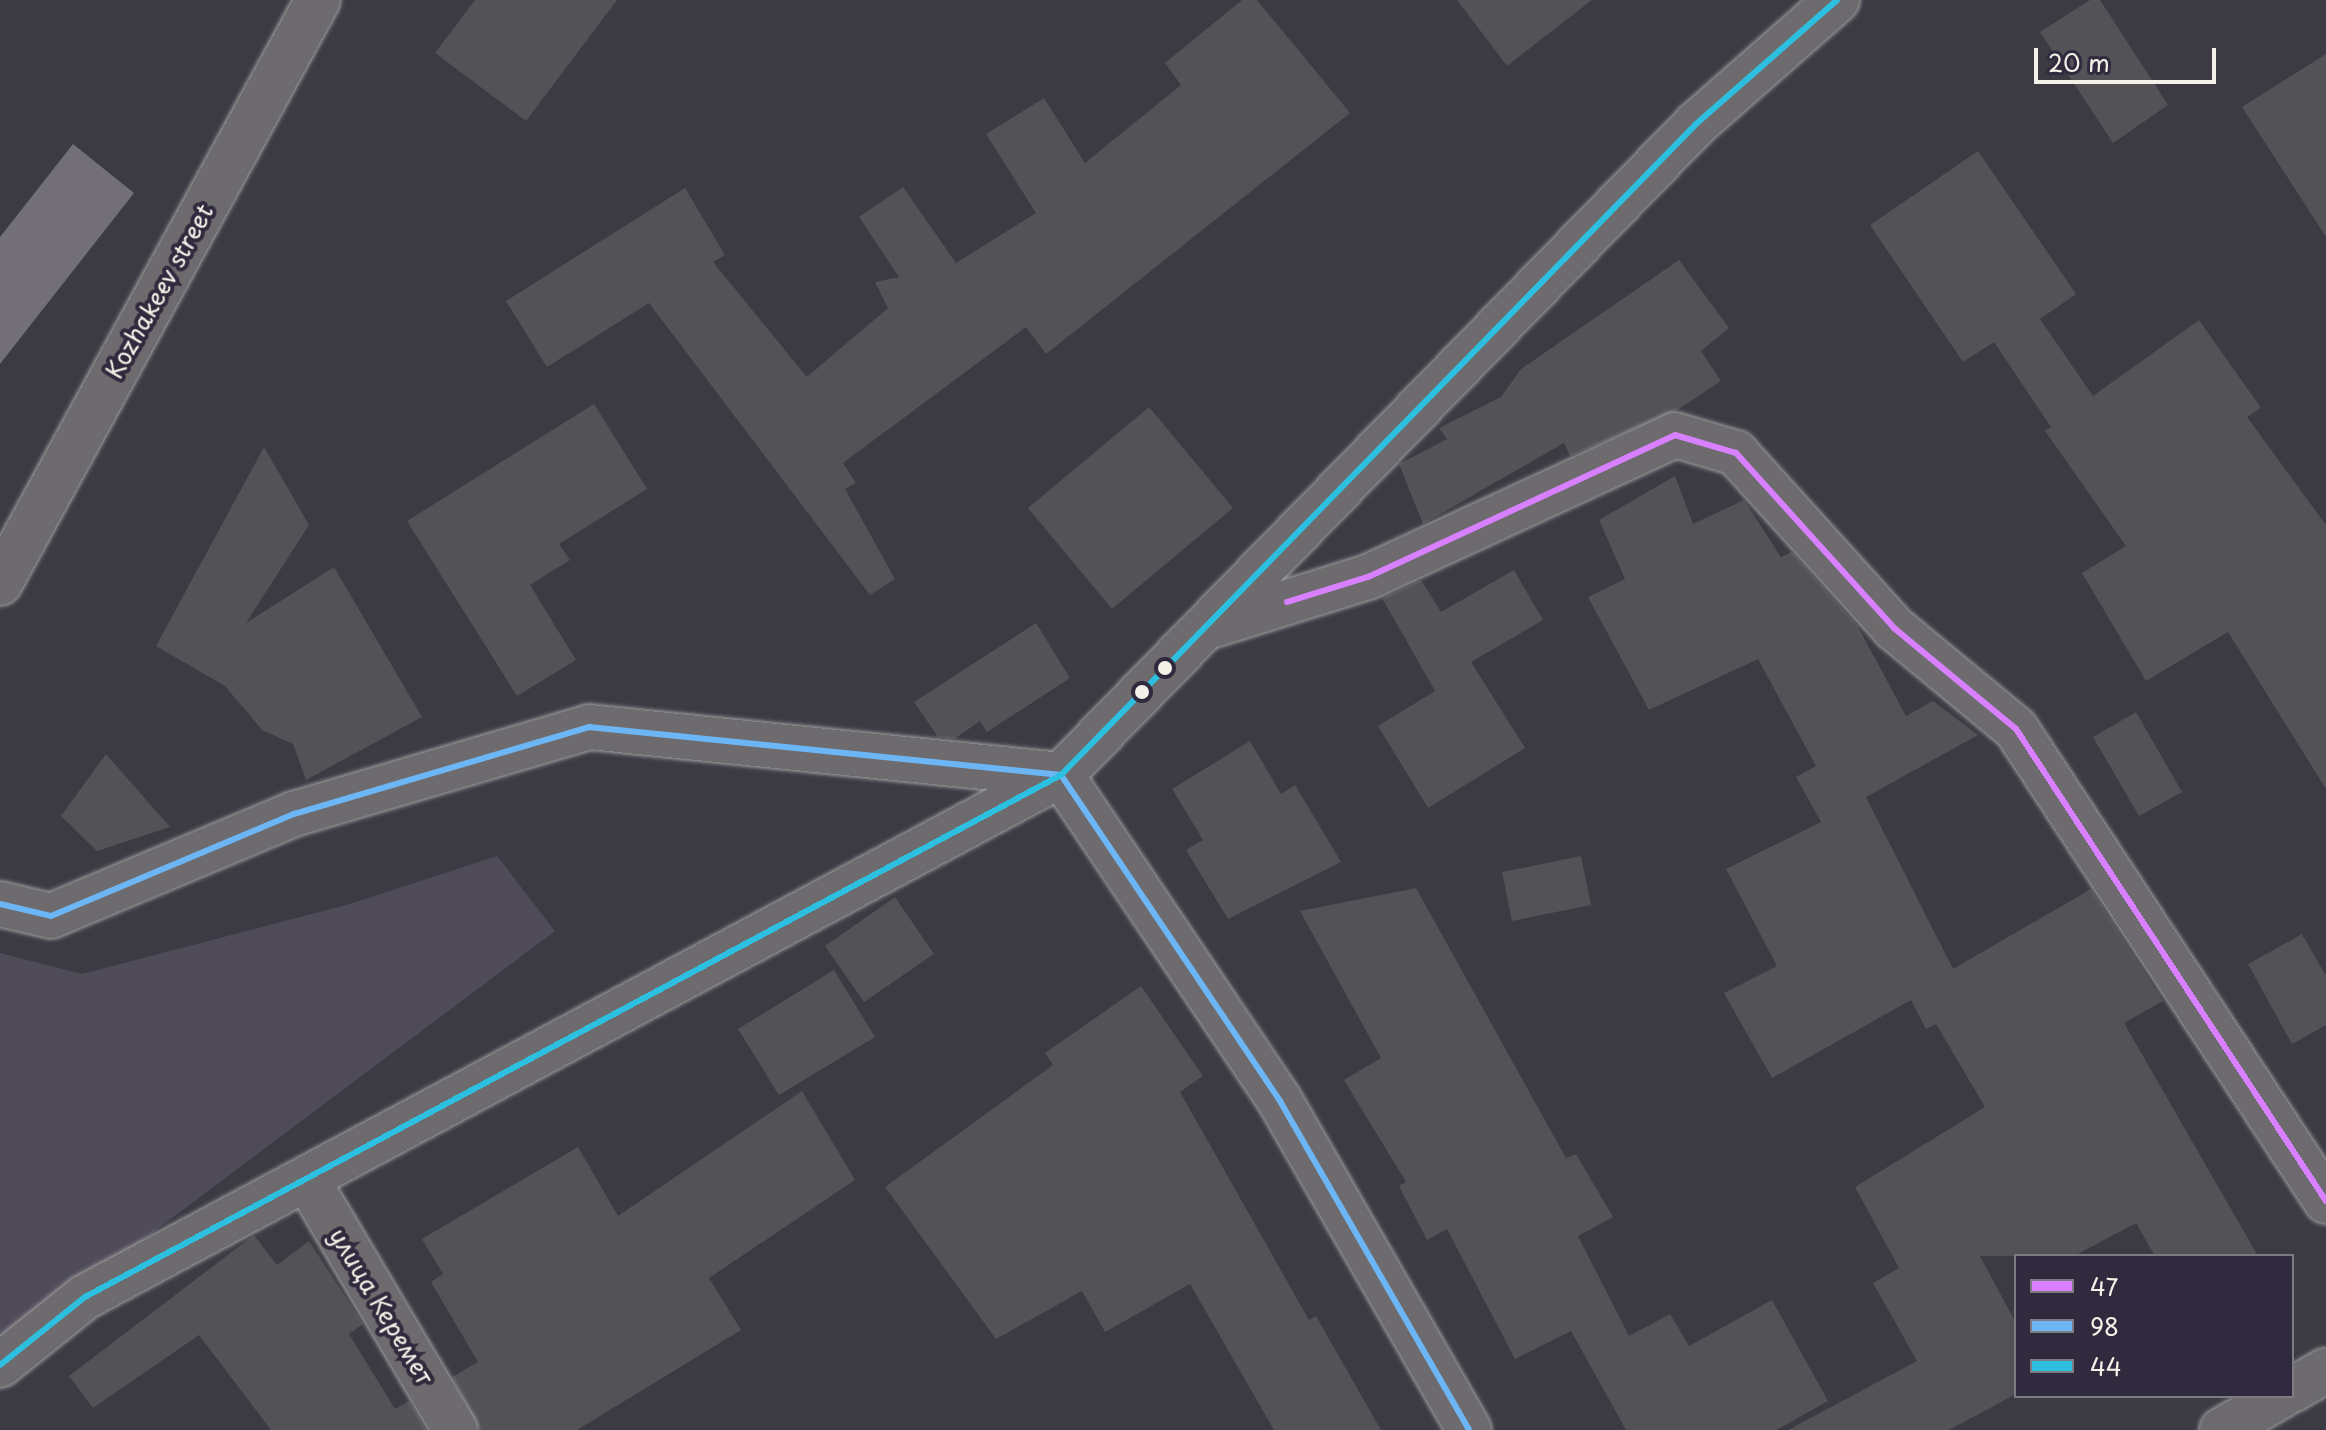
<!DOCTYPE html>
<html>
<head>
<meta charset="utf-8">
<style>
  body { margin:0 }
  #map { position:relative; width:2326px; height:1430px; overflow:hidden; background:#3c3a43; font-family:"Playpen Sans",sans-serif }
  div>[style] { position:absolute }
  .green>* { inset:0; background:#504b59 }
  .water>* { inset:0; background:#736f76 }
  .building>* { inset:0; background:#535257 }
  .roads { filter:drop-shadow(0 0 2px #9f9ea0) drop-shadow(0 0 2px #9f9ea0) }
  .minor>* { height:44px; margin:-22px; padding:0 22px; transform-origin:22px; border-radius:22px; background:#6e6b6e }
  .tertiary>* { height:44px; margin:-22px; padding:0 22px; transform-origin:22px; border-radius:22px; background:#6e6b6e }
  .bus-1>* { height:6px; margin:-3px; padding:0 3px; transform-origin:3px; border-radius:3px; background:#d880ff }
  .bus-2>* { height:6px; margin:-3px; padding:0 3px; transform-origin:3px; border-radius:3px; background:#6db6f5 }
  .bus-3>* { height:6px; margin:-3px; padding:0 3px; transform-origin:3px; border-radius:3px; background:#2dbfdf }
  .dots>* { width:22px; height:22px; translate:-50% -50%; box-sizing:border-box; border:4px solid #2f2a3d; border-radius:50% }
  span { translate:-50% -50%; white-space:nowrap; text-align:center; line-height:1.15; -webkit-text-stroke:8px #2f2a3d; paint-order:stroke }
  .street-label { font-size:24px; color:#f4f1e8 }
  .legend { position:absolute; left:2014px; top:1254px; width:280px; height:144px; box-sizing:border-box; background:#2f2a3d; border:2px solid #7e7a81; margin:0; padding:10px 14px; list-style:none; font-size:24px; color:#f4f1e8 }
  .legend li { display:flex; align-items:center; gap:16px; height:40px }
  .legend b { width:40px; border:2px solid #7e7a81 }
  .scale { position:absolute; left:2034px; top:48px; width:182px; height:36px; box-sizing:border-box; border:4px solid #f4f1e8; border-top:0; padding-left:10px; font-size:24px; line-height:28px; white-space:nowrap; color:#f4f1e8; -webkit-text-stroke:6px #2f2a3d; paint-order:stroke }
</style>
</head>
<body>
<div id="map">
  <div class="green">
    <i style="clip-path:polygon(497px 856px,555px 931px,0 1347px,0 953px,82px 974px,350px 904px)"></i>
  </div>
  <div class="water">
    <i style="clip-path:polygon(73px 144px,134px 193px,0 364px,0 237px)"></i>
  </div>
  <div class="building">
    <i style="clip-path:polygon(475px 0,617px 0,526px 121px,435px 53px)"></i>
    <i style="clip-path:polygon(1242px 0,1257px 0,1350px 113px,1046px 354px,1026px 327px,843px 463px,856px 483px,845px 489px,895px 579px,870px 595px,649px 303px,547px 367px,506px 301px,685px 188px,725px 255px,713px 262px,807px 377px,888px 308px,875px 282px,899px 277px,859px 217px,903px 187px,956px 263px,1036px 213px,986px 134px,1044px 98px,1085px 163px,1181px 85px,1165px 63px)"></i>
    <i style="clip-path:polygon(1457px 0,1592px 0,1507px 66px)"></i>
    <i style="clip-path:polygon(2090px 0,2100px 0,2168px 105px,2113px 143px,2040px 32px)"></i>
    <i style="clip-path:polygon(2326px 54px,2326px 237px,2242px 107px)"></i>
    <i style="clip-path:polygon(1978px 151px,2076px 294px,2040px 319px,2093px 396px,2199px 320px,2261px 408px,2247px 417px,2326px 525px,2326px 789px,2228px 632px,2146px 681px,2082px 573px,2126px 546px,2045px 431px,2051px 427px,1994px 342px,1963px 362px,1870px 225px)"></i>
    <i style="clip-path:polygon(1679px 260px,1729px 328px,1701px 351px,1721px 381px,1676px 411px,1570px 456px,1564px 443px,1423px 524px,1399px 464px,1447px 439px,1439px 428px,1501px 397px,1521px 369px)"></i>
    <i style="clip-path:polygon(594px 404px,647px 489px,559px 544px,570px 560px,530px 585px,576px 660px,517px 696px,407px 521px)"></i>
    <i style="clip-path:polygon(1149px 407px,1233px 508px,1112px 609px,1028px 508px)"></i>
    <i style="clip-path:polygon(264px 447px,309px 525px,246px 623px,334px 567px,422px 717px,306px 780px,293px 744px,262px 730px,225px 686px,156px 646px)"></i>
    <i style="clip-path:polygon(1675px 476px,1693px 524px,1744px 500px,1781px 557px,1792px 552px,1857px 625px,1906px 716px,1933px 701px,1978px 735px,1866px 797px,1953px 969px,2091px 889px,2163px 1001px,2124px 1023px,2258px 1256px,2155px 1256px,2136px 1223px,2074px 1256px,1980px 1256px,2016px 1323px,2016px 1394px,1949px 1430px,1788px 1430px,1917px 1361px,1873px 1283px,1899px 1268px,1855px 1187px,1985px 1107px,1936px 1024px,1926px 1029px,1911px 1000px,1772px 1078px,1724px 993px,1777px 966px,1726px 869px,1821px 822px,1796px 777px,1816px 766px,1758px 659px,1649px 710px,1588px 597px,1625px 579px,1599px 520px)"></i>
    <i style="clip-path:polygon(1514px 570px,1543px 620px,1471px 662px,1525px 748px,1428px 808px,1378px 726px,1435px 691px,1382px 598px,1421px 580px,1441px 612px)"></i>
    <i style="clip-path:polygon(1036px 623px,1070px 678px,987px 732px,980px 721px,954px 739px,938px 737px,914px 702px)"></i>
    <i style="clip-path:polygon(2136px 712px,2182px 792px,2139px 816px,2093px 737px)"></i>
    <i style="clip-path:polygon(1250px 741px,1281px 794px,1295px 785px,1341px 862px,1228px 919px,1186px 850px,1203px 840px,1172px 789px)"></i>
    <i style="clip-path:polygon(106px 754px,170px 827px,97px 851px,61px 816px)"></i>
    <i style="clip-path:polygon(1581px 856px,1591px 905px,1512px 921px,1502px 872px)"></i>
    <i style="clip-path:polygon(1416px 888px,1566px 1158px,1576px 1154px,1613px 1217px,1578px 1236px,1629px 1336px,1670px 1314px,1689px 1346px,1772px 1300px,1828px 1401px,1776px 1430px,1626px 1430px,1571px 1331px,1515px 1359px,1447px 1229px,1427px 1240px,1399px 1186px,1406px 1182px,1344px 1080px,1381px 1058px,1300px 911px)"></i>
    <i style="clip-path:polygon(895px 897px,934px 954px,864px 1002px,825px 946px)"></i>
    <i style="clip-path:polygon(2302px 934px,2326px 976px,2326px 1025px,2292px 1044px,2248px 964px)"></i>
    <i style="clip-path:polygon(834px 970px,875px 1037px,779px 1095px,738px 1029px)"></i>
    <i style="clip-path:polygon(1141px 986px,1203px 1076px,1180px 1092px,1309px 1320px,1316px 1316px,1381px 1430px,1274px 1430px,1190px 1284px,1105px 1332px,1082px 1291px,996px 1339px,885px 1187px,1053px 1065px,1045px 1053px)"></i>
    <i style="clip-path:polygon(802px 1091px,855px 1180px,709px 1278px,741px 1330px,577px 1430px,480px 1430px,452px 1377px,478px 1362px,431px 1282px,443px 1274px,422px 1239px,578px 1147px,618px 1216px)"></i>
    <i style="clip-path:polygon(254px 1235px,277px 1265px,309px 1241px,363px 1324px,349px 1334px,395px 1409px,409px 1401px,426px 1430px,271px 1430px,199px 1335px,93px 1408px,69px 1376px)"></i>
  </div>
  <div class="roads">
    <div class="minor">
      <i style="left:0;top:583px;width:664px;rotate:-61.39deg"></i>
      <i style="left:1214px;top:625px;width:161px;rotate:-17.3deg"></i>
      <i style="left:1368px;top:577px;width:338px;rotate:-24.8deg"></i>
      <i style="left:1675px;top:435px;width:64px;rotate:16.4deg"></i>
      <i style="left:1736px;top:453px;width:236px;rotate:47.9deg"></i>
      <i style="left:1894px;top:628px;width:158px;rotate:39.6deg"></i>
      <i style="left:2016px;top:729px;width:565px;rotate:56.7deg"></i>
      <i style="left:309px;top:1183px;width:287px;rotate:59.4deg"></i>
      <i style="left:0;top:1365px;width:109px;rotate:-38.7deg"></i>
      <i style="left:85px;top:1297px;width:1107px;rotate:-28.14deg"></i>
      <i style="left:2292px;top:1390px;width:39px;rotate:-30deg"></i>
      <i style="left:2222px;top:1430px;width:68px;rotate:-30deg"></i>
    </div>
    <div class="tertiary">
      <i style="left:1061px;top:775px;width:909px;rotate:-45.71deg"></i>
      <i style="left:1696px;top:124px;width:188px;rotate:-41.3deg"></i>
      <i style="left:0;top:904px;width:52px;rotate:13.2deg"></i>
      <i style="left:51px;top:916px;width:264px;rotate:-22.8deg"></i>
      <i style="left:294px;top:814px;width:308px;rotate:-16.4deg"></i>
      <i style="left:589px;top:727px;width:474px;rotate:5.8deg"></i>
      <i style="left:1061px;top:775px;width:393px;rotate:56.1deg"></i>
      <i style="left:1280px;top:1101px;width:379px;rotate:60.1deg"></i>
    </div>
  </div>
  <div class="bus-1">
    <i style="left:1287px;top:602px;width:85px;rotate:-17.2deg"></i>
    <i style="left:1368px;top:577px;width:338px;rotate:-24.8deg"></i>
    <i style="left:1675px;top:435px;width:64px;rotate:16.4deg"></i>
    <i style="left:1736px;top:453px;width:236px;rotate:47.9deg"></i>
    <i style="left:1894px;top:628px;width:158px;rotate:39.6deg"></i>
    <i style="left:2016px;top:729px;width:565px;rotate:56.7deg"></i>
  </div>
  <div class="bus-2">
    <i style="left:0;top:904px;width:52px;rotate:13.2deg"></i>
    <i style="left:51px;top:916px;width:264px;rotate:-22.8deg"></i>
    <i style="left:294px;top:814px;width:308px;rotate:-16.4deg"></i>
    <i style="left:589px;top:727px;width:474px;rotate:5.8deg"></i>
    <i style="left:1061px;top:775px;width:393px;rotate:56.1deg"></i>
    <i style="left:1280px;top:1101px;width:379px;rotate:60.1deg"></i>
  </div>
  <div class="bus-3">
    <i style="left:0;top:1365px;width:109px;rotate:-38.7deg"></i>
    <i style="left:85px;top:1297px;width:1107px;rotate:-28.14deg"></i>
    <i style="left:1061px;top:775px;width:909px;rotate:-45.71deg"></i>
    <i style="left:1696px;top:124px;width:188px;rotate:-41.3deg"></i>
  </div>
  <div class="dots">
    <i style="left:1165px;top:668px;background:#f4f1e8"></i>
    <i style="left:1142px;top:692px;background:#f4f1e8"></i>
  </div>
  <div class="street-label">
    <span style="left:159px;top:291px;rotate:-61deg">Kozhakeev street</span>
    <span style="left:382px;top:1306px;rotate:59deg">улица Керемет</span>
  </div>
  <ul class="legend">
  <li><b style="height:10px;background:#d880ff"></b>47</li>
  <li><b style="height:10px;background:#6db6f5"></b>98</li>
  <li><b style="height:10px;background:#2dbfdf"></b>44</li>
  </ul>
  <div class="scale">20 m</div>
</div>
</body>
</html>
